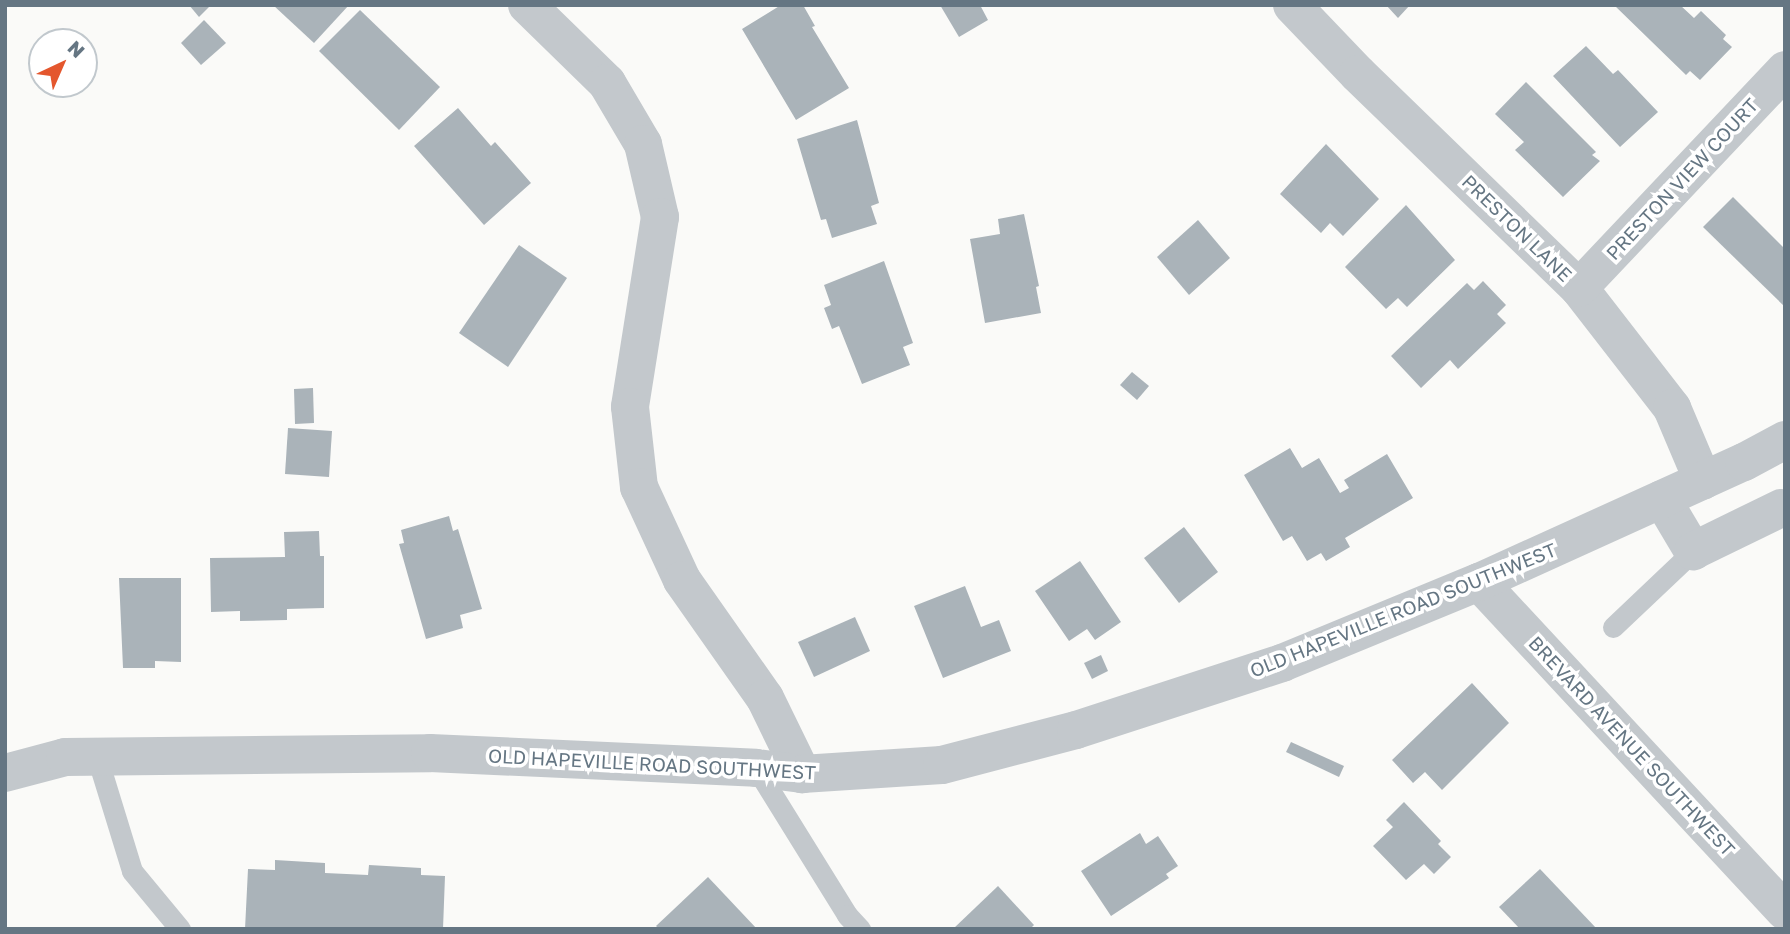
<!DOCTYPE html>
<html>
<head>
<meta charset="utf-8">
<style>
  body { margin:0 }
  #map { position:relative; width:1790px; height:934px; overflow:hidden; background:#fafaf8; font-family:"Golos Text",sans-serif }
  div>[style] { position:absolute }
  .building>* { inset:0; background:#aab3b9 }
  .service>* { height:21px; margin:-10.5px; padding:0 10.5px; transform-origin:10.5px; border-radius:10.5px; background:#c3c8cc }
  .minor>* { height:38px; margin:-19px; padding:0 19px; transform-origin:19px; border-radius:19px; background:#c3c8cc }
  .tertiary>* { height:38px; margin:-19px; padding:0 19px; transform-origin:19px; border-radius:19px; background:#c3c8cc }
  span { translate:-50% -50%; white-space:nowrap; text-align:center; line-height:1.15; -webkit-text-stroke:7px #fff; paint-order:stroke }
  .street-label { font-size:19px; color:#657683 }
  .frame { position:absolute; inset:0; border:7px solid #657683; pointer-events:none }
  .north { position:absolute; left:28px; top:28px; width:70px; height:70px; box-sizing:border-box; background:#fff; border:2px solid #c1c8cd; border-radius:50%; rotate:44deg; font-size:19px; font-weight:700; line-height:28px; text-align:center; color:#657683 }
  .north::after { content:''; display:block; margin:auto; width:24px; height:32px; background:#e4572e; clip-path:polygon(50% 0,100% 100%,50% 72%,0 100%) }
</style>
</head>
<body>
<div id="map">
  <div class="building">
    <i style="clip-path:polygon(189px 5px,211px 5px,199px 17px)"></i>
    <i style="clip-path:polygon(273px 5px,349px 5px,314px 43px)"></i>
    <i style="clip-path:polygon(781px 5px,803px 5px,815px 26px,812px 27px,849px 88px,796px 120px,742px 29px)"></i>
    <i style="clip-path:polygon(940px 5px,980px 5px,988px 20px,959px 37px)"></i>
    <i style="clip-path:polygon(1386px 5px,1410px 5px,1398px 18px)"></i>
    <i style="clip-path:polygon(1614px 5px,1680px 5px,1694px 18px,1701px 11px,1726px 35px,1723px 39px,1732px 47px,1700px 80px,1690px 71px,1686px 75px)"></i>
    <i style="clip-path:polygon(360px 10px,440px 87px,399px 130px,319px 51px)"></i>
    <i style="clip-path:polygon(204px 20px,226px 43px,201px 65px,181px 43px)"></i>
    <i style="clip-path:polygon(1586px 46px,1613px 74px,1618px 70px,1658px 112px,1620px 147px,1553px 76px)"></i>
    <i style="clip-path:polygon(1526px 82px,1596px 152px,1592px 155px,1600px 161px,1563px 197px,1515px 150px,1524px 142px,1495px 114px)"></i>
    <i style="clip-path:polygon(458px 108px,491px 146px,495px 142px,531px 183px,484px 225px,414px 146px)"></i>
    <i style="clip-path:polygon(857px 120px,879px 203px,871px 206px,877px 224px,832px 238px,826px 219px,821px 220px,797px 139px)"></i>
    <i style="clip-path:polygon(1326px 144px,1379px 199px,1343px 236px,1330px 223px,1321px 233px,1280px 194px)"></i>
    <i style="clip-path:polygon(1733px 197px,1785px 249px,1785px 307px,1703px 227px)"></i>
    <i style="clip-path:polygon(1406px 205px,1455px 260px,1407px 307px,1398px 298px,1386px 309px,1345px 267px)"></i>
    <i style="clip-path:polygon(1024px 214px,1039px 286px,1036px 287px,1041px 313px,985px 323px,970px 239px,1000px 234px,998px 219px)"></i>
    <i style="clip-path:polygon(1198px 220px,1230px 258px,1189px 295px,1157px 257px)"></i>
    <i style="clip-path:polygon(519px 245px,567px 278px,508px 367px,459px 333px)"></i>
    <i style="clip-path:polygon(884px 261px,913px 343px,903px 347px,910px 365px,862px 384px,839px 326px,832px 329px,824px 308px,831px 305px,824px 285px)"></i>
    <i style="clip-path:polygon(1483px 281px,1506px 305px,1497px 314px,1506px 323px,1458px 369px,1450px 360px,1421px 388px,1391px 356px,1467px 283px,1474px 290px)"></i>
    <i style="clip-path:polygon(1132px 372px,1149px 386px,1137px 400px,1120px 385px)"></i>
    <i style="clip-path:polygon(313px 388px,314px 423px,295px 424px,294px 389px)"></i>
    <i style="clip-path:polygon(288px 428px,332px 431px,329px 477px,285px 474px)"></i>
    <i style="clip-path:polygon(1290px 448px,1302px 468px,1319px 458px,1340px 493px,1349px 488px,1344px 480px,1387px 454px,1413px 498px,1345px 538px,1350px 547px,1326px 561px,1321px 553px,1307px 561px,1292px 536px,1283px 541px,1244px 475px)"></i>
    <i style="clip-path:polygon(449px 516px,453px 531px,458px 529px,482px 609px,460px 615px,463px 628px,426px 639px,399px 544px,404px 543px,401px 530px)"></i>
    <i style="clip-path:polygon(1184px 527px,1218px 572px,1179px 603px,1144px 558px)"></i>
    <i style="clip-path:polygon(319px 531px,320px 556px,324px 556px,324px 608px,287px 609px,287px 620px,240px 621px,240px 611px,211px 612px,210px 558px,285px 557px,284px 532px)"></i>
    <i style="clip-path:polygon(1080px 561px,1121px 622px,1095px 640px,1087px 629px,1069px 641px,1035px 591px)"></i>
    <i style="clip-path:polygon(119px 578px,181px 578px,181px 662px,155px 661px,155px 668px,123px 668px)"></i>
    <i style="clip-path:polygon(965px 586px,981px 627px,999px 620px,1011px 651px,943px 678px,914px 606px)"></i>
    <i style="clip-path:polygon(855px 617px,870px 651px,814px 677px,798px 642px)"></i>
    <i style="clip-path:polygon(1101px 655px,1108px 671px,1092px 679px,1084px 663px)"></i>
    <i style="clip-path:polygon(1472px 683px,1509px 723px,1442px 790px,1425px 772px,1413px 783px,1392px 760px)"></i>
    <i style="clip-path:polygon(1291px 742px,1344px 766px,1339px 777px,1286px 752px)"></i>
    <i style="clip-path:polygon(1404px 802px,1441px 841px,1438px 844px,1451px 857px,1434px 874px,1424px 864px,1406px 880px,1373px 846px,1393px 827px,1386px 820px)"></i>
    <i style="clip-path:polygon(1140px 833px,1146px 844px,1158px 836px,1178px 866px,1166px 874px,1169px 878px,1111px 916px,1081px 871px)"></i>
    <i style="clip-path:polygon(275px 860px,325px 863px,325px 873px,368px 875px,369px 865px,421px 868px,421px 875px,445px 876px,443px 929px,245px 929px,248px 869px,275px 870px)"></i>
    <i style="clip-path:polygon(1540px 869px,1597px 929px,1520px 929px,1499px 907px)"></i>
    <i style="clip-path:polygon(708px 877px,757px 929px,659px 929px,656px 926px)"></i>
    <i style="clip-path:polygon(998px 886px,1034px 925px,1030px 929px,953px 929px)"></i>
  </div>
  <div class="service">
    <i style="left:1613px;top:627px;width:110px;rotate:-43.5deg"></i>
    <i style="left:97px;top:757px;width:119px;rotate:72.9deg"></i>
    <i style="left:132px;top:871px;width:75px;rotate:50.4deg"></i>
    <i style="left:756px;top:768px;width:173px;rotate:58.2deg"></i>
    <i style="left:847px;top:915px;width:19px;rotate:47deg"></i>
  </div>
  <div class="minor">
    <i style="left:527px;top:5px;width:112px;rotate:44.3deg"></i>
    <i style="left:607px;top:83px;width:71px;rotate:59.5deg"></i>
    <i style="left:643px;top:144px;width:75px;rotate:76.9deg"></i>
    <i style="left:660px;top:217px;width:192px;rotate:99deg"></i>
    <i style="left:630px;top:407px;width:81px;rotate:83.6deg"></i>
    <i style="left:639px;top:487px;width:102px;rotate:65.2deg"></i>
    <i style="left:682px;top:580px;width:144px;rotate:54.9deg"></i>
    <i style="left:765px;top:698px;width:85px;rotate:64deg"></i>
    <i style="left:1292px;top:5px;width:95px;rotate:46.3deg"></i>
    <i style="left:1358px;top:74px;width:308px;rotate:44.1deg"></i>
    <i style="left:1579px;top:288px;width:152px;rotate:52.2deg"></i>
    <i style="left:1672px;top:408px;width:79px;rotate:67deg"></i>
    <i style="left:1579px;top:288px;width:300px;rotate:-46.6deg"></i>
    <i style="left:1662px;top:499px;width:61px;rotate:59.2deg"></i>
    <i style="left:1693px;top:551px;width:98px;rotate:-26deg"></i>
    <i style="left:1479px;top:582px;width:449px;rotate:47.1deg"></i>
  </div>
  <div class="tertiary">
    <i style="left:5px;top:773px;width:62px;rotate:-14.9deg"></i>
    <i style="left:65px;top:757px;width:365px;rotate:-0.6deg"></i>
    <i style="left:430px;top:753px;width:326px;rotate:2.6deg"></i>
    <i style="left:756px;top:768px;width:46px;rotate:7.4deg"></i>
    <i style="left:802px;top:774px;width:140px;rotate:-3.7deg"></i>
    <i style="left:942px;top:765px;width:138px;rotate:-14.6deg"></i>
    <i style="left:1076px;top:730px;width:217px;rotate:-18deg"></i>
    <i style="left:1282px;top:663px;width:213px;rotate:-22.4deg"></i>
    <i style="left:1479px;top:582px;width:291px;rotate:-24.4deg"></i>
    <i style="left:1744px;top:462px;width:47px;rotate:-28.2deg"></i>
  </div>
  <div class="street-label">
    <span style="left:1682px;top:179px;rotate:-47deg">PRESTON VIEW COURT</span>
    <span style="left:1517px;top:228px;rotate:44deg">PRESTON LANE</span>
    <span style="left:1403px;top:610px;rotate:-22deg">OLD HAPEVILLE ROAD SOUTHWEST</span>
    <span style="left:1632px;top:746px;rotate:47deg">BREVARD AVENUE SOUTHWEST</span>
    <span style="left:652px;top:764px;rotate:3deg">OLD HAPEVILLE ROAD SOUTHWEST</span>
  </div>
  <div class="frame"></div>
  <div class="north">N</div>
</div>
</body>
</html>
